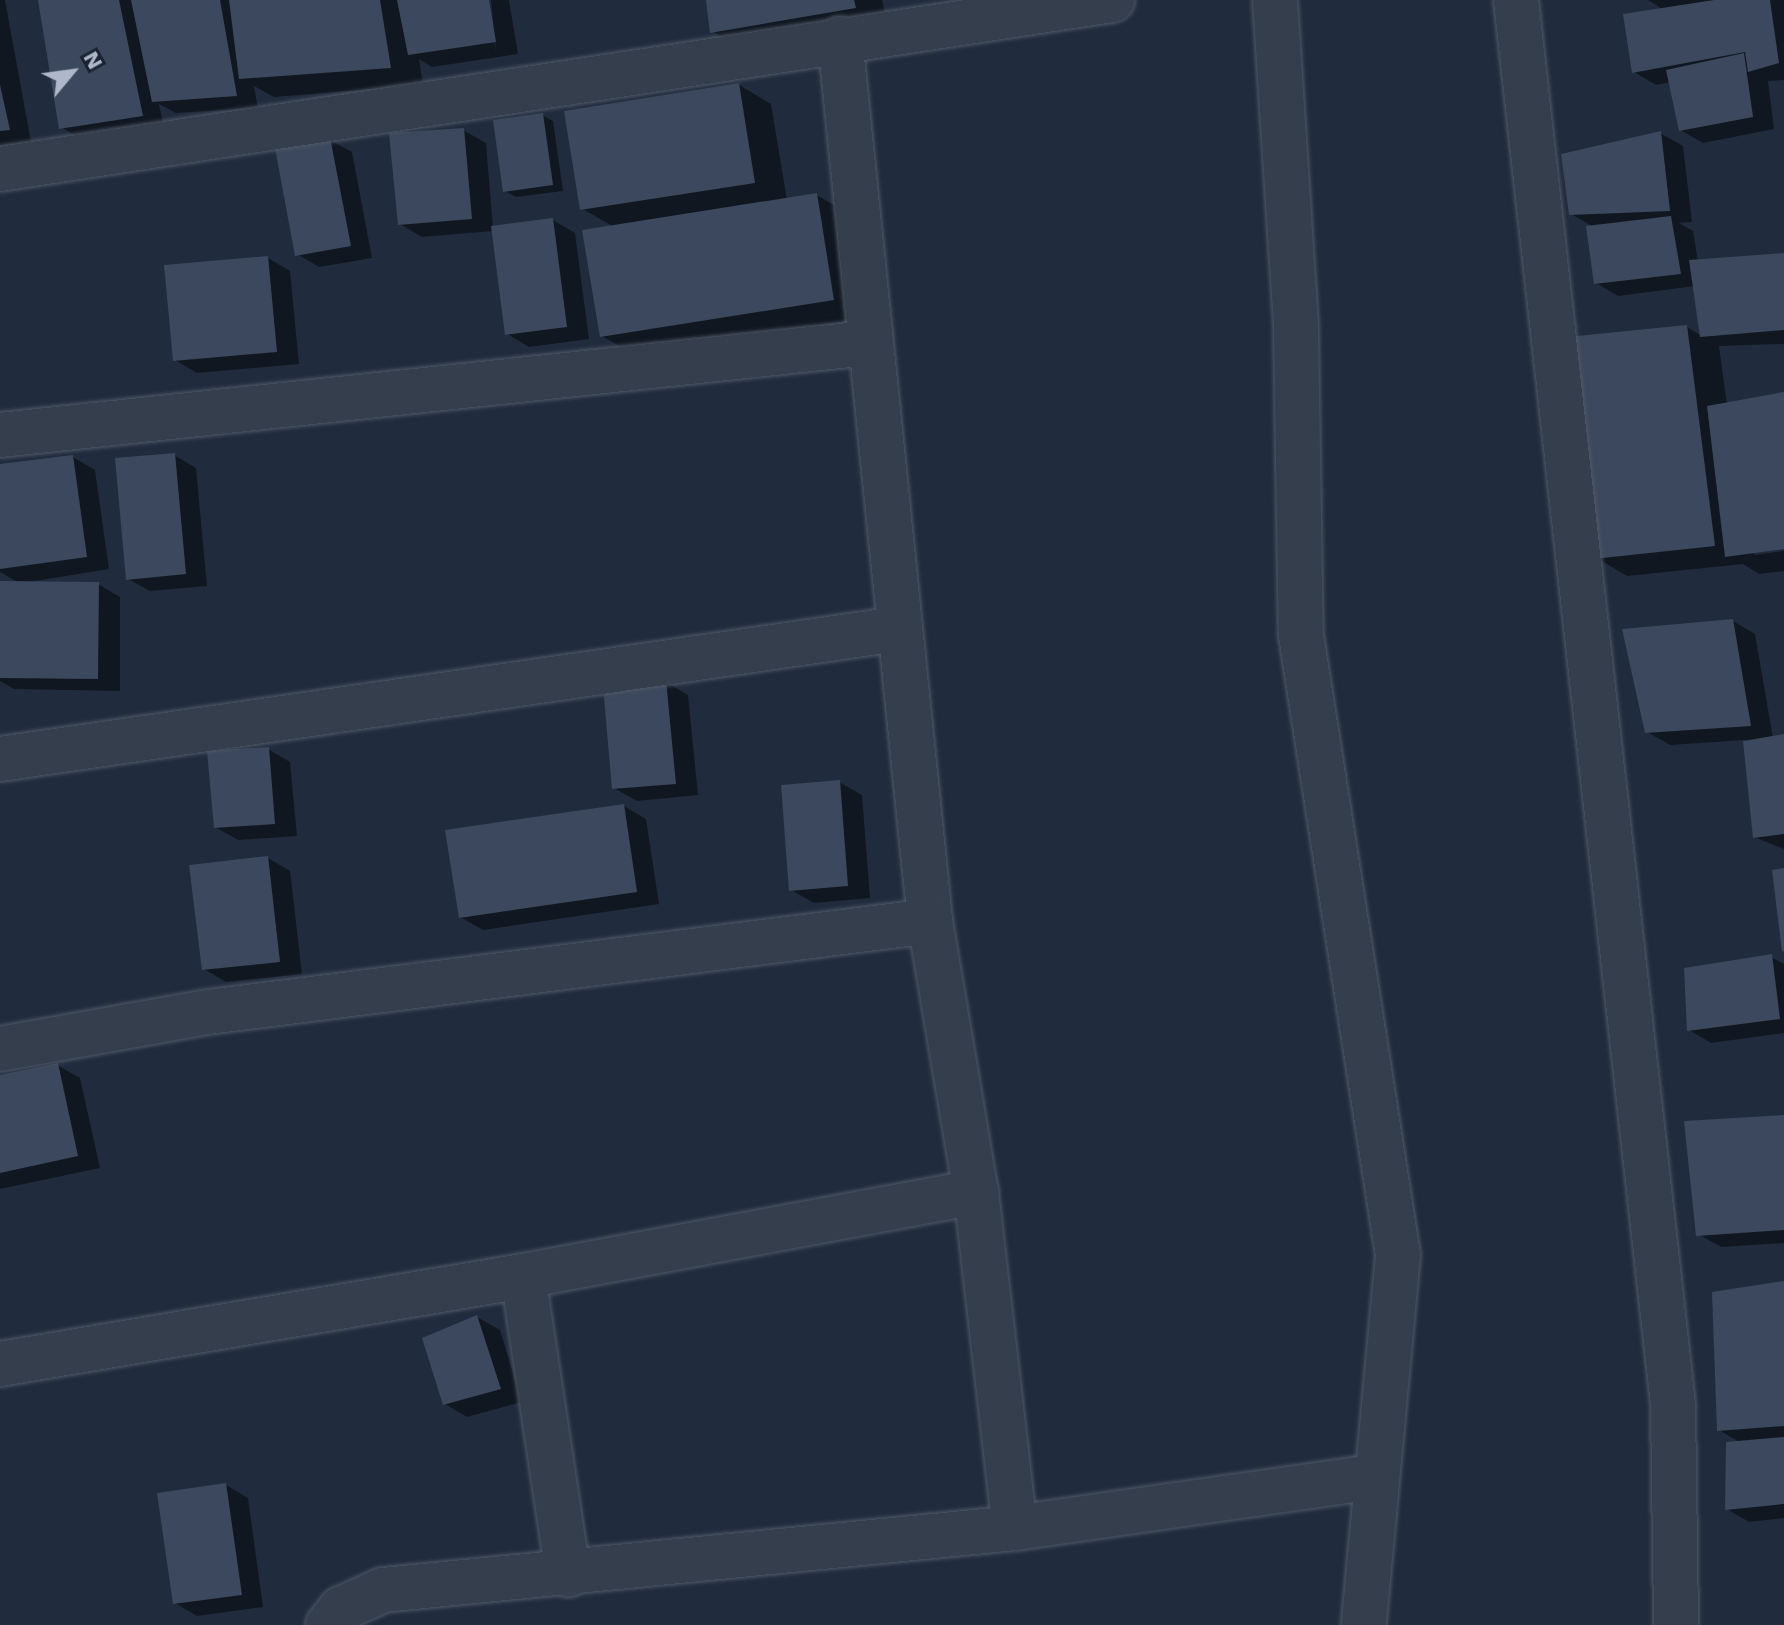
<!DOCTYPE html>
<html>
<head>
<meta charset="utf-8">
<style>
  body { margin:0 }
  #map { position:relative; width:1784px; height:1625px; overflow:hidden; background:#202c3d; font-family:"Work Sans",sans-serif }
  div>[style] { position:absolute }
  .shadow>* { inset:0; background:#0007 }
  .building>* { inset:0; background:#3b485d }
  .roads { filter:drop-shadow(0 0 2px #4f5867) drop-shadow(0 0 2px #4f5867) }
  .minor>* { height:44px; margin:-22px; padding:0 22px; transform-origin:22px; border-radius:22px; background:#343e4d }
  span { translate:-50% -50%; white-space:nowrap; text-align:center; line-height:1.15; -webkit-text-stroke:7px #192331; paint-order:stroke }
  .north { position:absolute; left:32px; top:32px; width:80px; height:80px; -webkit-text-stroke:6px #192331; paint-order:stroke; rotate:61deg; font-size:22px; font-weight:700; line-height:32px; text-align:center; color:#afb8c9 }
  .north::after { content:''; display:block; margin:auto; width:28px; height:36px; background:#afb8c9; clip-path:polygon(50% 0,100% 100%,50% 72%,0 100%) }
</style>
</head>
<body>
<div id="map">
  <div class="shadow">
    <i style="clip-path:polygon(0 0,5px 0,31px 142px,0 146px)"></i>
    <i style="clip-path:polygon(40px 0,487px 0,496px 52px,491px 0,509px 0,518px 54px,432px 67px,419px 59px,423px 85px,274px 97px,254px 86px,258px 108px,176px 113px,159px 104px,164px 128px,83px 140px,61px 127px)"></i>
    <i style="clip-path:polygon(708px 0,882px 0,888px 26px,744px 50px,712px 31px)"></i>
    <i style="clip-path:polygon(1784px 0,1784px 80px,1768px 81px,1774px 129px,1703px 143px,1680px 130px,1671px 82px,1656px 85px,1634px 72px,1664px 10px,1648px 0)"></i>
    <i style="clip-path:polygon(739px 85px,771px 104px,787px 200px,817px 195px,849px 214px,866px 318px,635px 355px,602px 336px,614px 227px,581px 208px)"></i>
    <i style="clip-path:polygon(542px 115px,553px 121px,563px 191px,516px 197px,505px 191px)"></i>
    <i style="clip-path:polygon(463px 130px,486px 143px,493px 227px,553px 220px,575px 233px,589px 339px,529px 347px,507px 334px,493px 231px,422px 237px,400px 224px)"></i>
    <i style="clip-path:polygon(1660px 133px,1683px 146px,1692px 222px,1679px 223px,1693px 231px,1698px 261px,1784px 255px,1784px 344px,1719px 346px,1727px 405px,1784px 394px,1784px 547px,1754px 551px,1754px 555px,1784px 551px,1784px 571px,1759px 574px,1743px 564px,1627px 576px,1595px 557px,1687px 327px,1702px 336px,1695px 286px,1618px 296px,1596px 283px,1594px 227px,1571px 214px)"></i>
    <i style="clip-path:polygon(330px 140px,352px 152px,372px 258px,319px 267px,297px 254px)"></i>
    <i style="clip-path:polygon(268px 258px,290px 271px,299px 364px,197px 373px,175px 360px)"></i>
    <i style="clip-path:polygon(174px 455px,196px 468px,207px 586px,150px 591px,128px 579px)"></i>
    <i style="clip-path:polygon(73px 457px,95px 470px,109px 569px,23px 583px,98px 584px,120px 597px,120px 691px,14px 689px,0 681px,0 583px,19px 583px,0 572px,0 466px)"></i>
    <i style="clip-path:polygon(1733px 621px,1755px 634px,1773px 738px,1784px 736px,1784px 849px,1754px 837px,1745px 740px,1670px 745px,1647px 732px)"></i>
    <i style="clip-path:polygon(666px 682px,688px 695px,698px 795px,637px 801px,614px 788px)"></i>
    <i style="clip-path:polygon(268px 749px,290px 762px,297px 836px,238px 840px,215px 827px)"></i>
    <i style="clip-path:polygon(839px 782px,862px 795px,870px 898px,814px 903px,791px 890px)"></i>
    <i style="clip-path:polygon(624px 806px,646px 819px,659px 904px,483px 930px,460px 917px)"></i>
    <i style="clip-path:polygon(268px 858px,290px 871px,302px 974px,226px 982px,204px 969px)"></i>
    <i style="clip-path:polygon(1771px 957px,1784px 964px,1784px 1033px,1711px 1043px,1689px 1030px)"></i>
    <i style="clip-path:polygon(57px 1065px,80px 1078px,100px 1168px,0 1189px,0 1077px)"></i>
    <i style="clip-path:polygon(1784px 1117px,1784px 1243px,1721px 1247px,1698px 1234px)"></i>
    <i style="clip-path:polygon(1784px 1283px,1784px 1518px,1749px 1522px,1727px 1509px,1741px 1443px,1719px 1430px)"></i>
    <i style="clip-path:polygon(477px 1317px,500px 1330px,522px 1402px,467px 1417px,445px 1404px)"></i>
    <i style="clip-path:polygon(226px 1485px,248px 1498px,263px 1607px,197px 1616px,175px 1603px)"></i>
  </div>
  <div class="building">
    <i style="clip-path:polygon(38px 0,119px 0,143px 116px,59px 129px)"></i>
    <i style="clip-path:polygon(131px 0,220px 0,237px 96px,152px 102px)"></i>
    <i style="clip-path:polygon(229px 0,380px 0,391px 68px,239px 79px)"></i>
    <i style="clip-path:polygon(397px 0,489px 0,496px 42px,408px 55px)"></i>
    <i style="clip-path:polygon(706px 0,854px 0,856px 8px,710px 33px)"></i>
    <i style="clip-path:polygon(1714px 0,1770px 0,1779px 63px,1748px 72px,1745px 52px,1632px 73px,1623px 14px)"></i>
    <i style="clip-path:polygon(1744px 53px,1753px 117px,1679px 131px,1666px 70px)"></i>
    <i style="clip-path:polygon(739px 83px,755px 183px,580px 210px,564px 111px)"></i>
    <i style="clip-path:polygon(0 85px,10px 130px,0 131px)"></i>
    <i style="clip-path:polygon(543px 113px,553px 185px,503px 192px,493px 120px)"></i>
    <i style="clip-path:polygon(464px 128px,472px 219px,398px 225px,389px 133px)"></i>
    <i style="clip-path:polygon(1661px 131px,1670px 211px,1569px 215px,1561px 154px)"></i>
    <i style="clip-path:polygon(330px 137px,351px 246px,295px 256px,275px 148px)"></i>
    <i style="clip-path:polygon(817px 193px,834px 300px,600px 337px,582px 230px)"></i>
    <i style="clip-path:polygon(1671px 216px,1681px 274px,1594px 284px,1586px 226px)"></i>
    <i style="clip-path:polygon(553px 218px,567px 327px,505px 335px,491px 226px)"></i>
    <i style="clip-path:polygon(1784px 253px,1784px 330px,1700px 337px,1689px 260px)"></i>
    <i style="clip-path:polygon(268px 256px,277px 352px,173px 361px,164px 265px)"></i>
    <i style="clip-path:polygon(1687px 325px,1715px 546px,1593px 559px,1567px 337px)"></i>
    <i style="clip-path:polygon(1784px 392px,1784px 549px,1725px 557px,1707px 406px)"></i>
    <i style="clip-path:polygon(175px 453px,186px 574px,126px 580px,115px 458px)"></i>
    <i style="clip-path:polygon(73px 455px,87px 557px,0 569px,0 464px)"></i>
    <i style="clip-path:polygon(0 581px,99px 582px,98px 679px,0 678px)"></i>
    <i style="clip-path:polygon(1733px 619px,1751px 726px,1645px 733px,1622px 629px)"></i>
    <i style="clip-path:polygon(666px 680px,676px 784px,612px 789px,603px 686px)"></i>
    <i style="clip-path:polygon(1784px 734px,1784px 834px,1753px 838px,1743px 741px)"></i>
    <i style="clip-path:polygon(269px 747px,275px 824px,214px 828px,207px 751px)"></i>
    <i style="clip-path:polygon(840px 780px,848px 886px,789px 891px,781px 785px)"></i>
    <i style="clip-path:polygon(624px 804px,637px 892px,459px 918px,445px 830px)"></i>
    <i style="clip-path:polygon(268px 856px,280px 962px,202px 970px,189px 865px)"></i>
    <i style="clip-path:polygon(1784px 868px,1784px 951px,1782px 952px,1772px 870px)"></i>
    <i style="clip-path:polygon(1772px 954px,1780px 1019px,1687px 1031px,1684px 968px)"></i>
    <i style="clip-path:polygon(58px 1063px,78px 1156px,0 1173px,0 1075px)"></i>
    <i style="clip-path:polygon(1784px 1115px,1784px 1230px,1696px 1236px,1684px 1121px)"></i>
    <i style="clip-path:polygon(1784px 1281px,1784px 1426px,1717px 1431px,1712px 1292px)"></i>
    <i style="clip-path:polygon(477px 1315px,501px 1389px,443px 1405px,422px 1338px)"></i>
    <i style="clip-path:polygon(1784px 1437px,1784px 1504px,1725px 1510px,1726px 1442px)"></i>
    <i style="clip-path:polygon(226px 1483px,242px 1595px,173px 1604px,157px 1493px)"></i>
  </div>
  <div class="roads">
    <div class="minor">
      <i style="left:1275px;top:0;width:330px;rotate:86.3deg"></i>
      <i style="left:1296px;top:329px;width:306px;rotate:89.1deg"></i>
      <i style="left:1301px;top:635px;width:628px;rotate:81.11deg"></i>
      <i style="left:1398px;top:1255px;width:372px;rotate:95.3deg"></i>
      <i style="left:1516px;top:0;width:1414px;rotate:83.62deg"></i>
      <i style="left:1673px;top:1405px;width:220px;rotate:89.2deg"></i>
      <i style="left:840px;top:39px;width:887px;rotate:84.17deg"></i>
      <i style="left:930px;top:921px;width:275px;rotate:80.4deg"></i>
      <i style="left:976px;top:1192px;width:338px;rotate:83.4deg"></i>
      <i style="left:0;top:169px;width:1125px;rotate:-8.64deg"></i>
      <i style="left:0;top:435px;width:873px;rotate:-6.05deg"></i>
      <i style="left:0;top:759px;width:907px;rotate:-8.24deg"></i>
      <i style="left:0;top:1049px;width:211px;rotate:-10.1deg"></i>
      <i style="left:208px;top:1012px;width:728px;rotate:-7.18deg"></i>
      <i style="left:523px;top:1276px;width:302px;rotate:81.4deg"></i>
      <i style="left:0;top:1364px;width:530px;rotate:-9.55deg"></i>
      <i style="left:523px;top:1276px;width:461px;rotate:-10.5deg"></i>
      <i style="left:328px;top:1625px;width:21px;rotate:-51deg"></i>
      <i style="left:341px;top:1609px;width:46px;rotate:-24.3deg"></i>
      <i style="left:383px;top:1590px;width:635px;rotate:-5.6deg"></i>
      <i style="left:1015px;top:1528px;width:364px;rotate:-8.1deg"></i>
    </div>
  </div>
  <div class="north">N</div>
</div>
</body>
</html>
